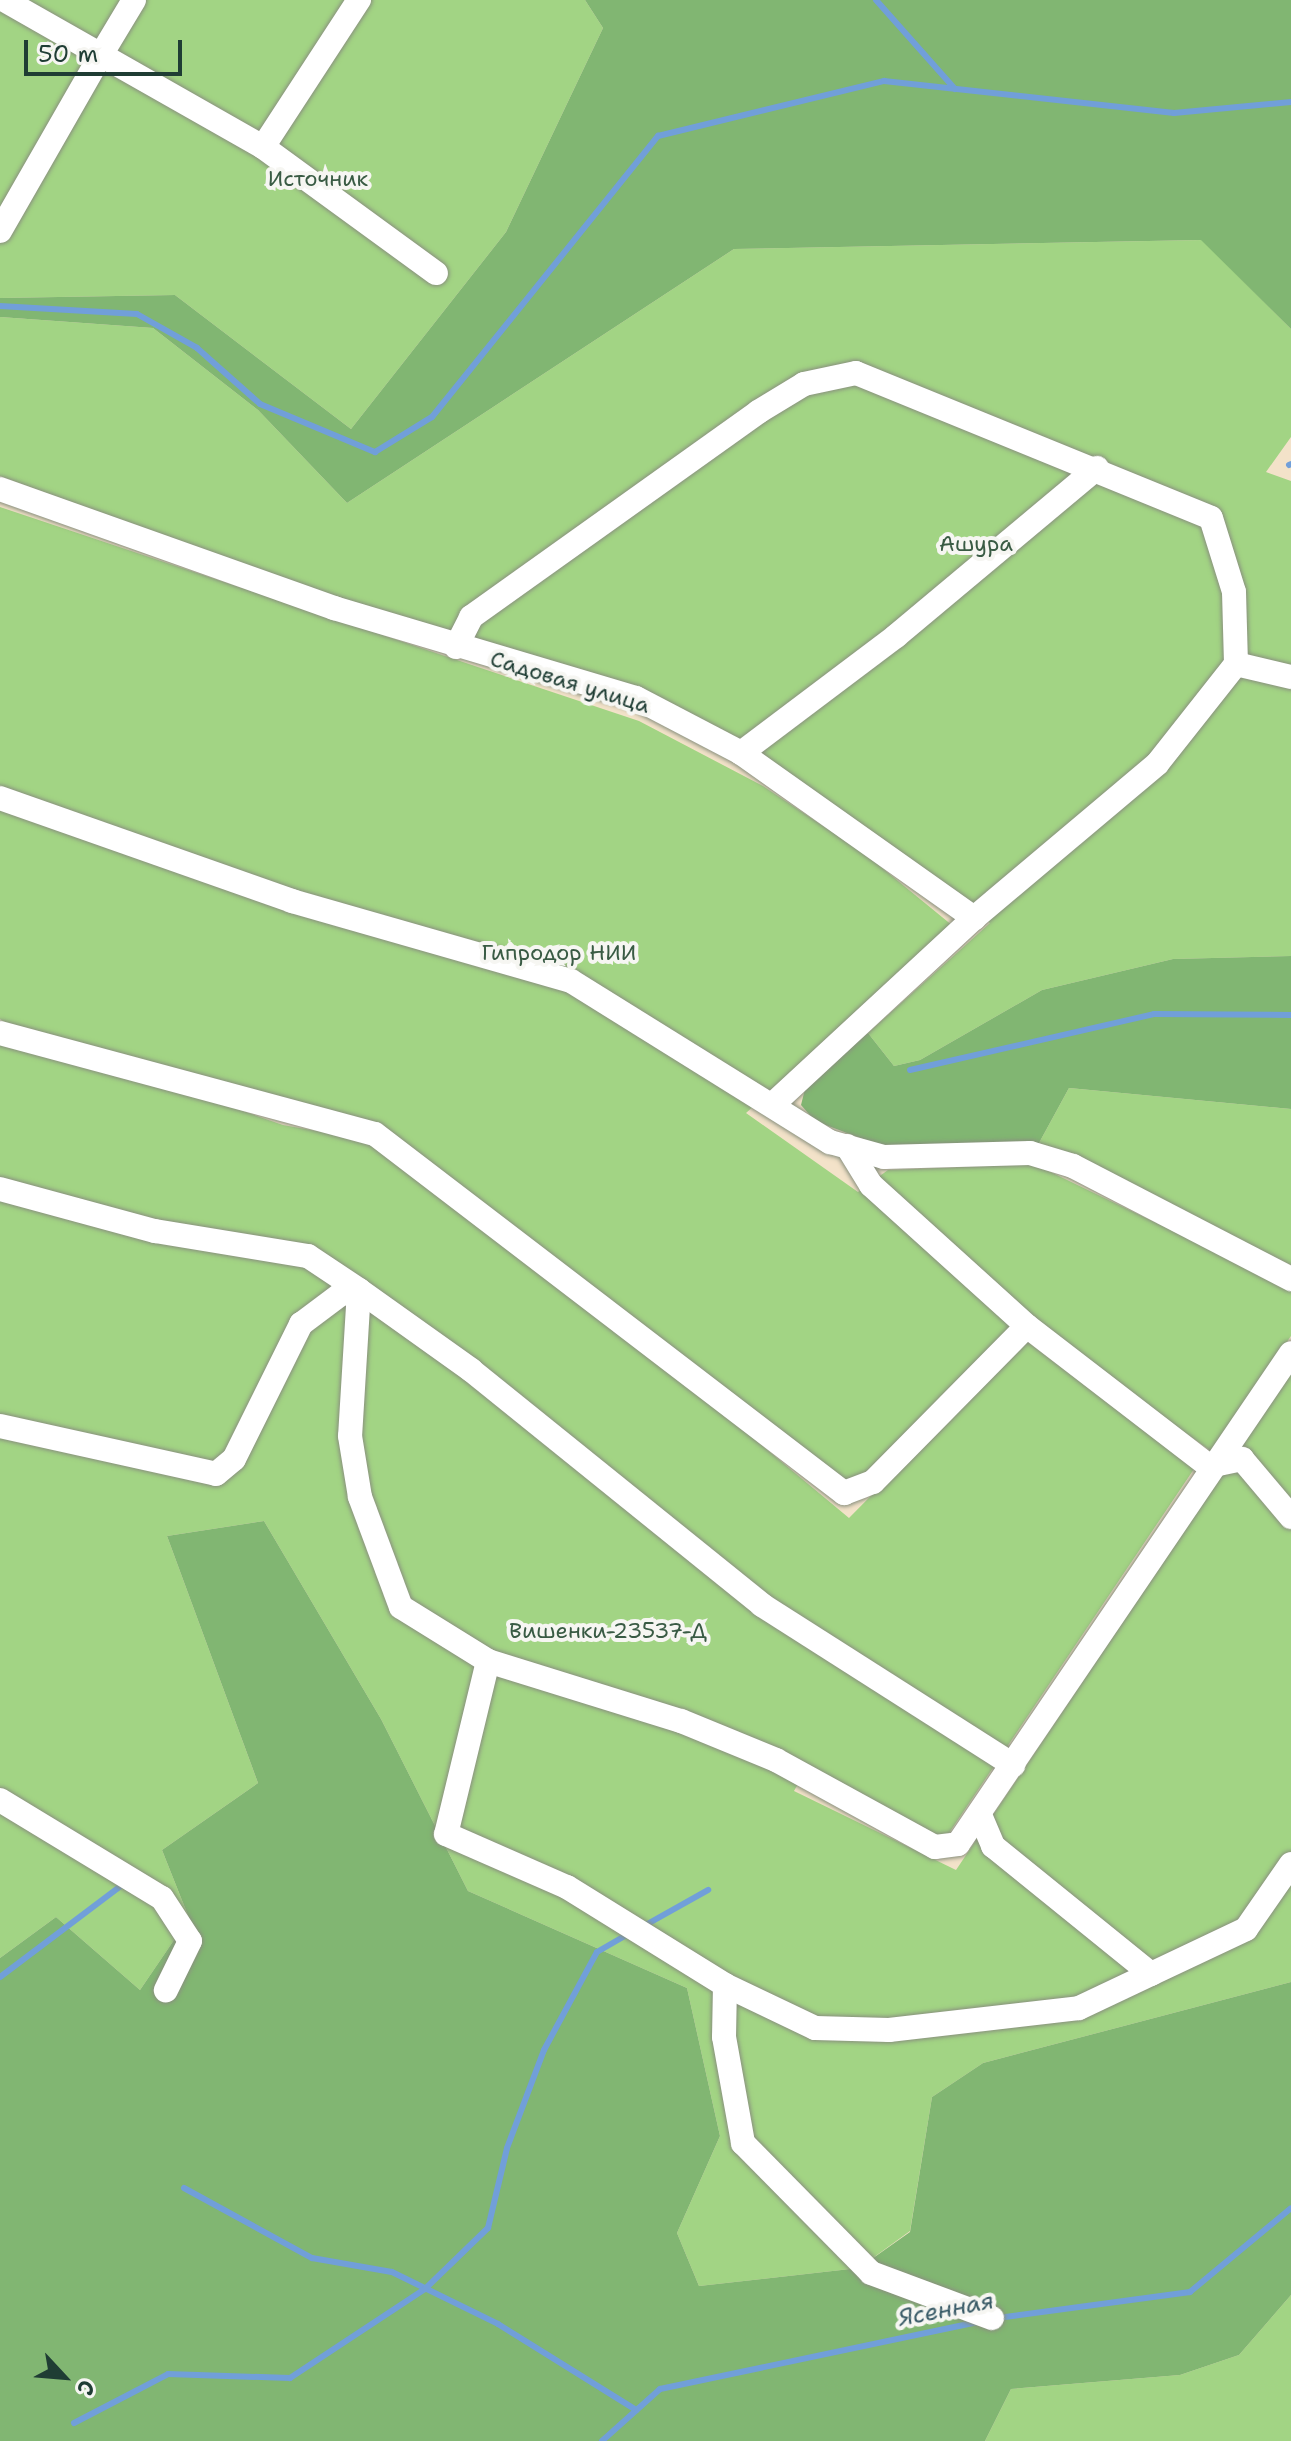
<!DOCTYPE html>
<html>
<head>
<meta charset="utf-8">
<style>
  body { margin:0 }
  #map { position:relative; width:1291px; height:2441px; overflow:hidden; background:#f3e2c9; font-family:"Shantell Sans",sans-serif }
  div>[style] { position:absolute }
  .green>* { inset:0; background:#a2d484 }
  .forest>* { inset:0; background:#81b672 }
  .stream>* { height:6px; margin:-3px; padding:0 3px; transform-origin:3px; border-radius:3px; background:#719fd9 }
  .roads { filter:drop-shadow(0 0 2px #89907e) drop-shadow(0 0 2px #89907e) }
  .minor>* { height:24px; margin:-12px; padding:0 12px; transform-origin:12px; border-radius:12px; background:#fff }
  span { translate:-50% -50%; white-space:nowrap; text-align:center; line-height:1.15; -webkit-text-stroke:8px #f6f6f2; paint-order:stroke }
  .park-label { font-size:22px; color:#395b44 }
  .street-label { font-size:22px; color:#1f3d34 }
  .water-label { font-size:24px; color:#385a66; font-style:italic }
  .north { position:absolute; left:24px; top:2337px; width:80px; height:80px; -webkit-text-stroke:6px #f6f6f2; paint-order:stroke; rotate:116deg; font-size:22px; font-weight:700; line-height:32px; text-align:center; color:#1f3d34 }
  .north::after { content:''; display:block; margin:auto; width:28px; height:36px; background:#1f3d34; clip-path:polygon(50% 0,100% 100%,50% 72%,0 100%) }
  .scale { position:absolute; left:24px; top:40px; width:158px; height:36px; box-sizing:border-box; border:4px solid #1f3d34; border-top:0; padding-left:10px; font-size:24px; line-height:28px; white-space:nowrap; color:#1f3d34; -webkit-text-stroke:6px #f6f6f2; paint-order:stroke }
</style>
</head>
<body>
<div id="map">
  <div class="green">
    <i style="clip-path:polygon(0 0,585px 0,603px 28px,506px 232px,351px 429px,175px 295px,0 298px)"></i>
    <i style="clip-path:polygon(1202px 240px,1291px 329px,1291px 437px,1266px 472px,1291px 481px,1291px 956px,1173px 959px,1042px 990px,920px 1060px,894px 1066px,868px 1033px,990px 923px,765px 761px,643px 694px,379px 615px,0 476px,0 317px,153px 328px,258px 410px,347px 503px,734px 249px)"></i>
    <i style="clip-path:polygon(0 507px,639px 721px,763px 786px,865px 854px,953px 926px,746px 1113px,858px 1192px,888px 1170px,1034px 1164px,1291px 1288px,1291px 1336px,1211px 1451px,1021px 1316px,867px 1473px,843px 1483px,385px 1127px,24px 1035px,0 1019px)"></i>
    <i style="clip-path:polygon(0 1045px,168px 1085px,283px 1125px,373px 1141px,604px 1314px,849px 1518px,1025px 1340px,1194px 1469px,945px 1839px,807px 1768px,794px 1791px,956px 1870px,1291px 1372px,1291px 1982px,983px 2063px,932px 2097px,910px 2231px,859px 2268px,699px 2286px,677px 2233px,720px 2136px,687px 1988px,468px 1891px,381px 1719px,264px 1521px,167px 1536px,258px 1783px,162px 1850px,189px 1918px,140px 1990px,56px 1917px,0 1958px)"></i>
    <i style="clip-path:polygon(1069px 1088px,1291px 1109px,1291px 1265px,1039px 1143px)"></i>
    <i style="clip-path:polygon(1291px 2295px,1291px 2441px,985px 2441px,1011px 2389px,1180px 2375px,1239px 2355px)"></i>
  </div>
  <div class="forest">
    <i style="clip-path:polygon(585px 0,1291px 0,1291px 329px,1201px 240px,734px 249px,347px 503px,258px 410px,153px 328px,0 317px,0 298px,175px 295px,351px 429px,506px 232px,603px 28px)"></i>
    <i style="clip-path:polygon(1291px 956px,1291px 1109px,1069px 1088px,1039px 1143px,887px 1148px,815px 1121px,801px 1105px,806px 1085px,868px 1033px,894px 1066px,920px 1060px,1042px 990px,1173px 959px)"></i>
    <i style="clip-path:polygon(264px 1521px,381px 1719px,468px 1891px,687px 1988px,720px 2136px,677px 2233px,699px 2286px,859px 2268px,910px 2232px,932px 2097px,983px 2063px,1291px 1982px,1291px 2295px,1239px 2355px,1180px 2375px,1011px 2389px,985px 2441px,0 2441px,0 1958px,56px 1917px,140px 1990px,189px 1918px,162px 1850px,258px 1783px,167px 1536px)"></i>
  </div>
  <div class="stream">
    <i style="left:876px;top:0;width:119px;rotate:48.4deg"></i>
    <i style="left:0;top:306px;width:137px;rotate:3.3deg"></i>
    <i style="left:137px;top:314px;width:69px;rotate:29.5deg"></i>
    <i style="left:197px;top:348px;width:84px;rotate:41.6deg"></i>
    <i style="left:260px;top:404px;width:125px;rotate:22.7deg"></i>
    <i style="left:375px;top:452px;width:67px;rotate:-31.6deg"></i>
    <i style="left:432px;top:417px;width:361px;rotate:-51.2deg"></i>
    <i style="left:658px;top:136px;width:233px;rotate:-13.7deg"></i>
    <i style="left:884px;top:81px;width:292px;rotate:6.3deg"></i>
    <i style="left:1174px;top:113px;width:118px;rotate:-5.4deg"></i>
    <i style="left:1289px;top:465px;width:2px;rotate:-27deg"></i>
    <i style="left:910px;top:1070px;width:250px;rotate:-12.9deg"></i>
    <i style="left:1154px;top:1014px;width:137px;rotate:0.4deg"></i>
    <i style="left:642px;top:1927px;width:76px;rotate:-29.3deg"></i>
    <i style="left:0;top:1977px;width:158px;rotate:-37deg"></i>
    <i style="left:184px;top:2188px;width:146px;rotate:28.7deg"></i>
    <i style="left:312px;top:2258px;width:81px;rotate:9.9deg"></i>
    <i style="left:392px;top:2272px;width:118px;rotate:26.1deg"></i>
    <i style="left:498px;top:2324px;width:163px;rotate:31.9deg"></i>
    <i style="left:998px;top:2318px;width:194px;rotate:-7.7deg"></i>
    <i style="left:1190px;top:2292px;width:131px;rotate:-39.7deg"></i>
    <i style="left:74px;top:2423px;width:106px;rotate:-27.5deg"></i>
    <i style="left:168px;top:2374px;width:122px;rotate:1.9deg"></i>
    <i style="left:290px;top:2378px;width:162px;rotate:-33.4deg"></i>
    <i style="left:425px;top:2289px;width:88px;rotate:-44.1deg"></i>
    <i style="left:488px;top:2228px;width:82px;rotate:-76.6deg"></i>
    <i style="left:507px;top:2148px;width:105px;rotate:-69.3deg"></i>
    <i style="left:544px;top:2050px;width:111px;rotate:-61.6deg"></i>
    <i style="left:597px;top:1952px;width:36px;rotate:-30deg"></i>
    <i style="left:602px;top:2441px;width:78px;rotate:-41.9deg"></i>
    <i style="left:660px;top:2389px;width:326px;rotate:-11.9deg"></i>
  </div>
  <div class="roads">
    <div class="minor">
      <i style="left:134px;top:0;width:64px;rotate:121deg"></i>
      <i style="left:101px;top:55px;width:186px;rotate:29.6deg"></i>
      <i style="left:263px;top:147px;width:214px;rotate:36.1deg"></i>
      <i style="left:263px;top:147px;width:176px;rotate:-56.9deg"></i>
      <i style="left:0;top:231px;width:203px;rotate:-60.2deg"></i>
      <i style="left:101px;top:55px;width:112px;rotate:-150.4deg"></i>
      <i style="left:0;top:489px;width:355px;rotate:19.6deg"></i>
      <i style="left:334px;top:608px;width:315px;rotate:16.6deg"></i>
      <i style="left:636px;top:698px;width:119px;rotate:27.6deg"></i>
      <i style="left:741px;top:753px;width:286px;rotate:35.3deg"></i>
      <i style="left:974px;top:918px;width:275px;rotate:137.2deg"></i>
      <i style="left:456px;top:647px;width:34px;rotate:-63deg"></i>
      <i style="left:471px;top:617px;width:353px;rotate:-35.5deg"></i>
      <i style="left:758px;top:412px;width:54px;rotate:-31.3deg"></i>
      <i style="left:804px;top:384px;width:53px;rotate:-11.9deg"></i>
      <i style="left:856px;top:373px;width:383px;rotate:22.2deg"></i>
      <i style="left:1211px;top:518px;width:77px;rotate:72.7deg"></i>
      <i style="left:1234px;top:592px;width:72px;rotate:88.4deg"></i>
      <i style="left:1236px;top:664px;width:127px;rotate:128.3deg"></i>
      <i style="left:1157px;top:764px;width:239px;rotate:139.9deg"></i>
      <i style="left:1236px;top:664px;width:57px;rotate:13.3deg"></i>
      <i style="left:741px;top:753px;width:194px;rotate:-37deg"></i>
      <i style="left:896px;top:636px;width:262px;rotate:-39.9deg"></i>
      <i style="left:0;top:798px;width:310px;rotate:19.4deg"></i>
      <i style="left:292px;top:901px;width:290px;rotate:16deg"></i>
      <i style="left:571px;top:981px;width:305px;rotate:31.9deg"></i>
      <i style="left:830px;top:1142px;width:56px;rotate:15.5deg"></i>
      <i style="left:884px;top:1157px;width:146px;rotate:-1.6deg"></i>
      <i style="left:1030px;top:1153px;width:45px;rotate:16.8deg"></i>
      <i style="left:1073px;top:1166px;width:246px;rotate:27.4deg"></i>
      <i style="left:0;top:1033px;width:388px;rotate:15.1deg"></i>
      <i style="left:375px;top:1134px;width:591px;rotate:37.43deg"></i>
      <i style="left:844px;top:1493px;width:31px;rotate:-21deg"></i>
      <i style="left:873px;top:1482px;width:219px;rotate:-45.4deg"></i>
      <i style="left:847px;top:1146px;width:46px;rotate:58.4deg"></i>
      <i style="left:871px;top:1185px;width:210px;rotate:42.1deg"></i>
      <i style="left:1027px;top:1326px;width:230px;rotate:37.6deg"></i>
      <i style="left:1209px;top:1466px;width:34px;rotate:-12deg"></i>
      <i style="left:1242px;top:1459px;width:76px;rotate:49.8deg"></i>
      <i style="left:0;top:1189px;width:161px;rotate:15.2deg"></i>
      <i style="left:155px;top:1231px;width:155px;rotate:9.3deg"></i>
      <i style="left:308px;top:1256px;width:61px;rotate:33.7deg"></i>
      <i style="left:359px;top:1290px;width:146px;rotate:93.5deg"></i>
      <i style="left:350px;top:1436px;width:62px;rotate:80.7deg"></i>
      <i style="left:360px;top:1497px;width:117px;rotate:69.6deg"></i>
      <i style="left:401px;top:1607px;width:102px;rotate:31.8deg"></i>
      <i style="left:488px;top:1661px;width:178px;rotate:103.6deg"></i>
      <i style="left:446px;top:1834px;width:132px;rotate:23.7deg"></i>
      <i style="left:567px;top:1887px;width:186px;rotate:31.8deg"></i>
      <i style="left:725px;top:1985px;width:52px;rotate:91.1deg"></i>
      <i style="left:724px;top:2037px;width:108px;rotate:79.8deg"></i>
      <i style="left:743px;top:2143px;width:182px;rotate:45.4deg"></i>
      <i style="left:871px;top:2273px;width:129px;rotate:20.4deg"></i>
      <i style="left:0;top:1426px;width:221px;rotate:12.5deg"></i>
      <i style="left:216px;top:1474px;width:23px;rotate:-40deg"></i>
      <i style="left:234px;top:1459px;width:151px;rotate:-63.6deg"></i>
      <i style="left:301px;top:1324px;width:50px;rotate:-36.9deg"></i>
      <i style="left:341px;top:1294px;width:18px;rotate:-13deg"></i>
      <i style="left:359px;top:1290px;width:138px;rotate:35.5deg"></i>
      <i style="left:471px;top:1370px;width:374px;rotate:38.9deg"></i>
      <i style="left:762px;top:1605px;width:298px;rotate:32.5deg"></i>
      <i style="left:488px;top:1661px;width:202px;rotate:17.3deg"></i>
      <i style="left:681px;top:1721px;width:103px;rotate:22.3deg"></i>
      <i style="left:776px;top:1760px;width:181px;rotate:28.7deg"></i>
      <i style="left:935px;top:1847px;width:23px;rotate:-7deg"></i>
      <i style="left:958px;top:1844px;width:593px;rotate:-55.85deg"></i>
      <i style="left:0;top:1800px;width:189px;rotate:31.2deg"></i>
      <i style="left:162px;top:1898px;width:51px;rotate:56.9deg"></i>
      <i style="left:190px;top:1941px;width:55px;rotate:116.1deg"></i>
      <i style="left:980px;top:1815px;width:34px;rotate:67deg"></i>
      <i style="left:993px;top:1846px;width:203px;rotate:39deg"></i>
      <i style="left:1151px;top:1974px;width:105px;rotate:-25.3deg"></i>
      <i style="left:1246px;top:1929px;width:79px;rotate:-55.3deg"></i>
      <i style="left:725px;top:1985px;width:100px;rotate:25.5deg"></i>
      <i style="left:815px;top:2028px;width:74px;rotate:1.5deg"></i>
      <i style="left:889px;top:2030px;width:191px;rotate:-6.6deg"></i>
      <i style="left:1079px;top:2008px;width:80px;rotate:-25.3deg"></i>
    </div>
  </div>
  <div class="park-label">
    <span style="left:318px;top:179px">Источник</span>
    <span style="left:976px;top:544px">Ашура</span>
    <span style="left:559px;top:953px">Гипродор НИИ</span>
    <span style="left:608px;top:1631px">Вишенки-23537-Д</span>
  </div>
  <div class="street-label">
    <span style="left:570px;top:682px;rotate:17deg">Садовая улица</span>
  </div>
  <div class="water-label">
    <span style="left:946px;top:2310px;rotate:-11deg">Ясенная</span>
  </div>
  <div class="north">С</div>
  <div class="scale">50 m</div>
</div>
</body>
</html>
